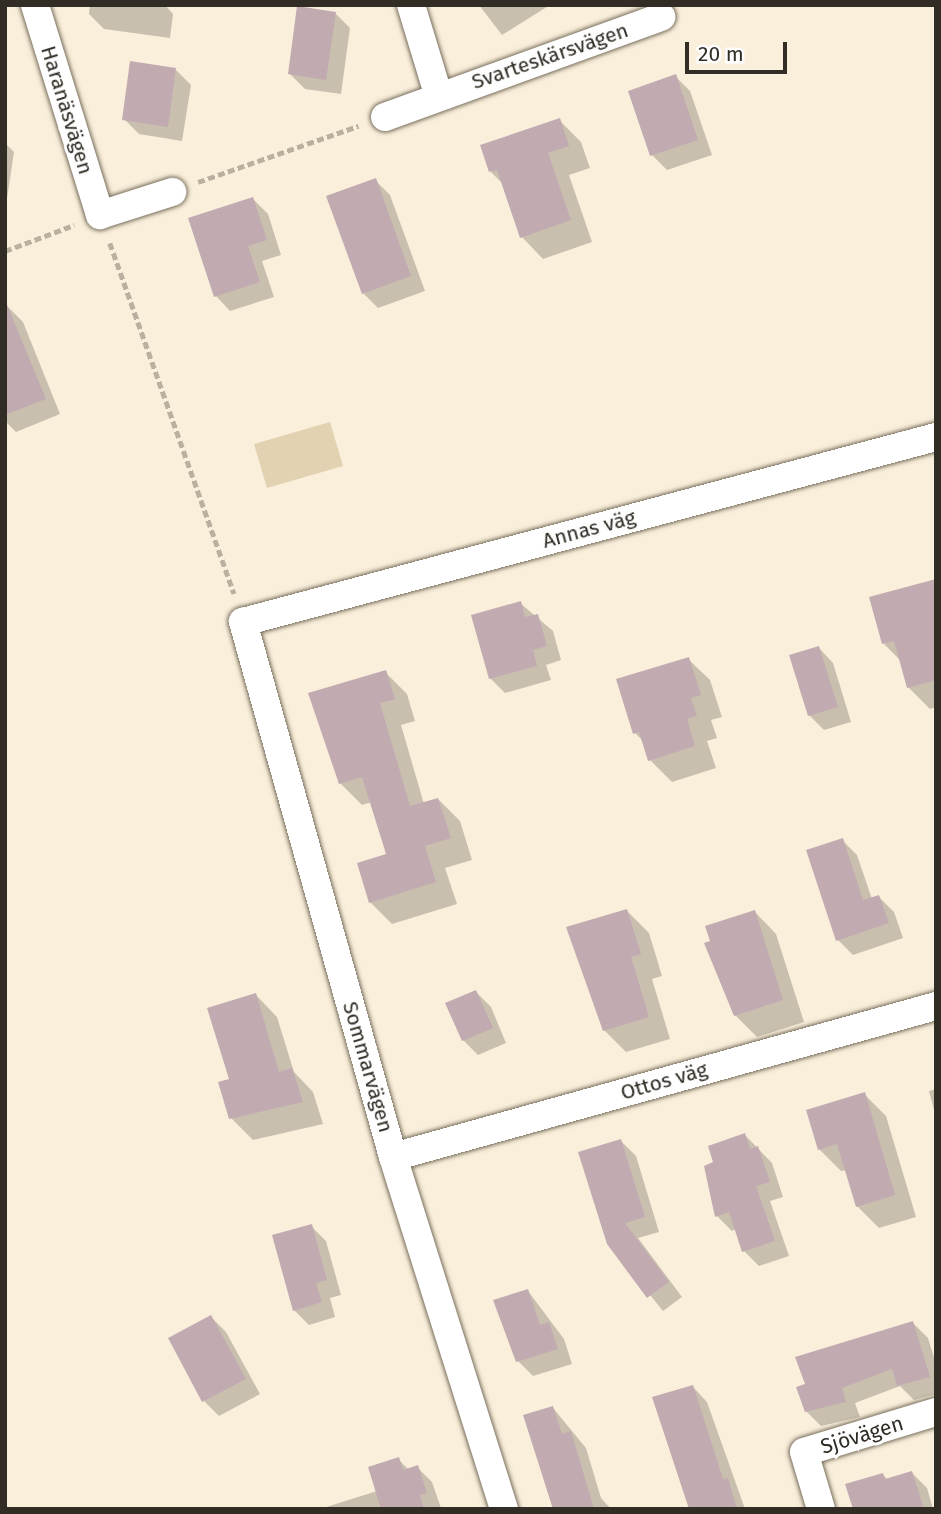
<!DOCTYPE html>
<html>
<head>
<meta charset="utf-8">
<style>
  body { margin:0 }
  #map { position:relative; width:941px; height:1514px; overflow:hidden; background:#faefdb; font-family:"Fira Sans",sans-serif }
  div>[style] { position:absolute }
  .green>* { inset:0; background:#e3d2b2 }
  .shadow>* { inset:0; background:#0003 }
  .building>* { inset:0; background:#c2aab1 }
  .path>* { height:4.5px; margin-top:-2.25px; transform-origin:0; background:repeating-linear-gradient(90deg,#b9b0a0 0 7px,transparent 0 10.5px) }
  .roads { filter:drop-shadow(0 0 2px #786f5d) drop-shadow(0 0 2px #786f5d) }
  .street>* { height:28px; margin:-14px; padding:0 14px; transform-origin:14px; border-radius:14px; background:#fff }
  span { translate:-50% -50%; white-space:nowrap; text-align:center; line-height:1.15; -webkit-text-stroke:6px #fefefe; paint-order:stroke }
  .street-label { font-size:21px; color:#312d25 }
  .frame { position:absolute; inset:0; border:7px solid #312d25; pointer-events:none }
  .scale { position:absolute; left:685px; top:42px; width:102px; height:32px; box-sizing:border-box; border:4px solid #312d25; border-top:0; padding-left:9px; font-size:21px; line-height:24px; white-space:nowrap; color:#312d25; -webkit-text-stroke:5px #fefefe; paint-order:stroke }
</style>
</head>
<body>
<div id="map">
  <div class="green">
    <i style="clip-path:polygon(330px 422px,343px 466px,267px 488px,254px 444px)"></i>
  </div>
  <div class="shadow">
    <i style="clip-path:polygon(90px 5px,165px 5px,173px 14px,170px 38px,104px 29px,89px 14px)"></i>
    <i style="clip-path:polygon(479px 5px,550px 5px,502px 35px)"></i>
    <i style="clip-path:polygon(335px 13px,350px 28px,341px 94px,305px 89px,290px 74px)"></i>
    <i style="clip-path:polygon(176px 70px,191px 85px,182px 141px,139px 134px,124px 119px)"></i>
    <i style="clip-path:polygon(675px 76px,690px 91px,712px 155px,667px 170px,652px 155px)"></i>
    <i style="clip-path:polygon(559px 120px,581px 142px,590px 168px,569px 175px,592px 242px,543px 259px,522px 237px,503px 184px,491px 172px)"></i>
    <i style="clip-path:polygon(5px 143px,14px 152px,5px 212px)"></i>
    <i style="clip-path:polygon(375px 180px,390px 195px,425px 291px,378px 308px,363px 293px)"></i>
    <i style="clip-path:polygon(253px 199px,268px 214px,281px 255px,262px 261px,274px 297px,230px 311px,216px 296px)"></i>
    <i style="clip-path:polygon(8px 307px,23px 322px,60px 414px,16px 432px,5px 421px)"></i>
    <i style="clip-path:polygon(936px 581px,936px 707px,930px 709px,908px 687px,901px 661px,884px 644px)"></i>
    <i style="clip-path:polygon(520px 603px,553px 631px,561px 660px,546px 665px,551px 680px,505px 693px,490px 678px)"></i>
    <i style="clip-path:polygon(819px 648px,833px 663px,851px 722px,824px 730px,809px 715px)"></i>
    <i style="clip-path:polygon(688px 659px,710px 680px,722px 717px,711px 720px,717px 738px,707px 741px,716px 768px,672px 782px,650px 760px,644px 742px,635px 733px)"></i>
    <i style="clip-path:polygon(385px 672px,407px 694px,415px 721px,401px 725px,424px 804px,438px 799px,460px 821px,472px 860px,445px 868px,457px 904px,392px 924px,370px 902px,388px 855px,372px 802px,362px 805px,340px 783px)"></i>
    <i style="clip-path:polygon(842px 840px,857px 855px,872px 899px,879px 897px,894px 912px,903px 938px,853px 955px,838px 940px)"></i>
    <i style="clip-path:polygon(627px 911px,649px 933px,662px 976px,652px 979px,670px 1039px,626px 1052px,604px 1030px)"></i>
    <i style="clip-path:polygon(755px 912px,776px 934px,804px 1022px,757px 1037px,735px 1015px)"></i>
    <i style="clip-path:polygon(476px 992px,491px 1007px,506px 1043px,478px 1055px,463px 1040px)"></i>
    <i style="clip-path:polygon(256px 995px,277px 1017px,294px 1072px,313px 1092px,323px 1124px,253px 1140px,231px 1118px,231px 1080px)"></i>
    <i style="clip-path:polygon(936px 1089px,936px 1118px,929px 1091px)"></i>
    <i style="clip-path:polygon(864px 1094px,886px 1116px,916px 1217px,879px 1228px,857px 1206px,847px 1170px,841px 1171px,819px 1149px)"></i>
    <i style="clip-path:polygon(745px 1135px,772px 1163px,783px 1197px,770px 1201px,789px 1256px,759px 1266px,744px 1251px,736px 1229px,732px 1231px,717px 1216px,715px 1164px)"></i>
    <i style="clip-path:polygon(621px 1141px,636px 1156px,659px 1232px,638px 1238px,682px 1297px,663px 1311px,608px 1243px)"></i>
    <i style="clip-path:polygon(311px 1226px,326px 1241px,341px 1295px,330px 1298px,335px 1317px,309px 1325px,294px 1310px)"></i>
    <i style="clip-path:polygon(528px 1291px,564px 1339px,572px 1364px,533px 1376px,518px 1361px)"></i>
    <i style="clip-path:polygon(211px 1317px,226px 1332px,260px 1394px,219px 1416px,204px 1401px)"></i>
    <i style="clip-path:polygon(913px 1323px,928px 1338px,936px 1364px,936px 1394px,914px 1400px,900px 1386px,855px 1403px,860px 1417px,821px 1426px,806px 1411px)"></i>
    <i style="clip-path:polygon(693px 1387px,707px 1402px,745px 1509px,690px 1509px)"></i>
    <i style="clip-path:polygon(553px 1408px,586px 1448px,601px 1498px,611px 1509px,553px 1509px,525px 1416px)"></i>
    <i style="clip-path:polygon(398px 1459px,409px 1470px,417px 1467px,432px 1482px,441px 1508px,320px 1509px,377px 1491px)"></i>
    <i style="clip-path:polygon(912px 1473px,927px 1488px,933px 1509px,854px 1509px,882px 1474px,888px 1480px)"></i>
  </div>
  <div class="building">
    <i style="clip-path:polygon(297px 6px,336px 12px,326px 80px,288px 74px)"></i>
    <i style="clip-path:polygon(130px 61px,176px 68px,168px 127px,122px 120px)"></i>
    <i style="clip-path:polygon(676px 74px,698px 140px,650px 156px,628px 91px)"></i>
    <i style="clip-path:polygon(560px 118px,569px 146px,548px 153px,571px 220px,520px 238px,497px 170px,489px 172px,480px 145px)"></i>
    <i style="clip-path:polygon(376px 178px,411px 276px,362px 294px,326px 196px)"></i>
    <i style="clip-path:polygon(253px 197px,267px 240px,248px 246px,260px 282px,214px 297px,188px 218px)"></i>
    <i style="clip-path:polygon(5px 300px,46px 399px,5px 415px)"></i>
    <i style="clip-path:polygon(936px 579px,936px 680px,907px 688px,894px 641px,882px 644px,869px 597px)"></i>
    <i style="clip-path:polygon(521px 601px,525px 617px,538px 614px,547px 646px,533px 650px,537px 666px,489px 679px,471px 615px)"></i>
    <i style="clip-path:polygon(819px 646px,838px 707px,808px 716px,789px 655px)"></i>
    <i style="clip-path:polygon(689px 657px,701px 695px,691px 698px,697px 716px,687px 719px,695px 746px,648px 761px,639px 732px,633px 734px,616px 679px)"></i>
    <i style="clip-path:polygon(386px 670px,395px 699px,380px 703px,410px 806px,438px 798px,451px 838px,425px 846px,436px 882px,369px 903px,357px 863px,386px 854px,362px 777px,339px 784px,308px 693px)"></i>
    <i style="clip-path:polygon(843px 838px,863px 900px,879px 895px,889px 923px,836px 941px,806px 850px)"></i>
    <i style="clip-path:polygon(627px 909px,641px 954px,631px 957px,649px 1017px,603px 1031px,566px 927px)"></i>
    <i style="clip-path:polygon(755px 910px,783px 1000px,734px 1016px,704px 943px,710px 941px,705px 926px)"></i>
    <i style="clip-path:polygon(476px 990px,493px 1028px,462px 1041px,445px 1003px)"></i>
    <i style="clip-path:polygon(256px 993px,279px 1072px,292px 1068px,303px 1102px,229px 1119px,218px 1082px,229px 1079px,207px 1008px)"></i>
    <i style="clip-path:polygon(865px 1092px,895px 1195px,856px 1207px,837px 1144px,818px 1150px,806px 1110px)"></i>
    <i style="clip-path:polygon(745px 1133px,750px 1149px,758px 1146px,770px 1182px,756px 1186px,775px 1241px,742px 1252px,729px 1212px,715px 1217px,704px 1166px,713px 1162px,708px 1146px)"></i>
    <i style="clip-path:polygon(621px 1139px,645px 1217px,625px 1223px,669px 1282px,647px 1298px,607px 1244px,578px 1152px)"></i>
    <i style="clip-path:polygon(312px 1224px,327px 1280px,316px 1283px,322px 1302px,293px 1311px,272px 1235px)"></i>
    <i style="clip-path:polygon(528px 1289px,540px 1325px,549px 1322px,558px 1349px,516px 1362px,493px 1300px)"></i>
    <i style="clip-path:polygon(211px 1315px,246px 1379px,202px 1402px,168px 1338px)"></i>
    <i style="clip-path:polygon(913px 1321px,930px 1377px,897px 1386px,892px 1369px,842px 1388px,846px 1402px,805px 1412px,796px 1387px,805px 1384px,795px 1357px)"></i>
    <i style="clip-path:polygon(693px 1385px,723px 1479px,728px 1478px,737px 1509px,689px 1509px,652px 1397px)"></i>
    <i style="clip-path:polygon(553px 1406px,562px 1434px,571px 1431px,594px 1509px,553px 1509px,523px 1415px)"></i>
    <i style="clip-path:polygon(399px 1457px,403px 1470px,418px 1465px,427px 1493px,420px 1495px,424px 1509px,381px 1509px,368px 1467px)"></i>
    <i style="clip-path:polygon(912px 1471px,924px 1509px,853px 1509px,845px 1484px,883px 1473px,885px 1479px)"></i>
  </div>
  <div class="path">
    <i style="left:198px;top:182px;width:170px;rotate:-19.3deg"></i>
    <i style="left:110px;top:243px;width:372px;rotate:70.5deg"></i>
    <i style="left:5px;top:251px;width:74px;rotate:-20.6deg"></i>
  </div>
  <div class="roads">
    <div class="street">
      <i style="left:35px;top:5px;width:220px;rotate:72.8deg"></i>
      <i style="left:100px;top:215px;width:76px;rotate:-17.7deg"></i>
      <i style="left:411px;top:5px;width:93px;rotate:73.1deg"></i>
      <i style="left:385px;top:117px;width:294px;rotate:-19.9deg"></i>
      <i style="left:393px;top:1157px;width:564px;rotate:-15.54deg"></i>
      <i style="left:504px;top:1509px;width:369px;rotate:-107.5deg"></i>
      <i style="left:393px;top:1157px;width:556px;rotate:-105.66deg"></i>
      <i style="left:243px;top:622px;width:717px;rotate:-14.95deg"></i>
      <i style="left:821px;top:1509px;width:59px;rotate:-106.6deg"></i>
      <i style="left:804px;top:1452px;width:138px;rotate:-16.9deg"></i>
    </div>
  </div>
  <div class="street-label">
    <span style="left:550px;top:56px;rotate:-19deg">Svarteskärsvägen</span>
    <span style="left:67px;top:110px;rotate:73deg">Haranäsvägen</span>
    <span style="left:589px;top:529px;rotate:-15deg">Annas väg</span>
    <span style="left:368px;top:1067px;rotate:74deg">Sommarvägen</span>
    <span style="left:664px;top:1081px;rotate:-16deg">Ottos väg</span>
    <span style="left:862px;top:1435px;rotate:-17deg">Sjövägen</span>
  </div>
  <div class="frame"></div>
  <div class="scale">20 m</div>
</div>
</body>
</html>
